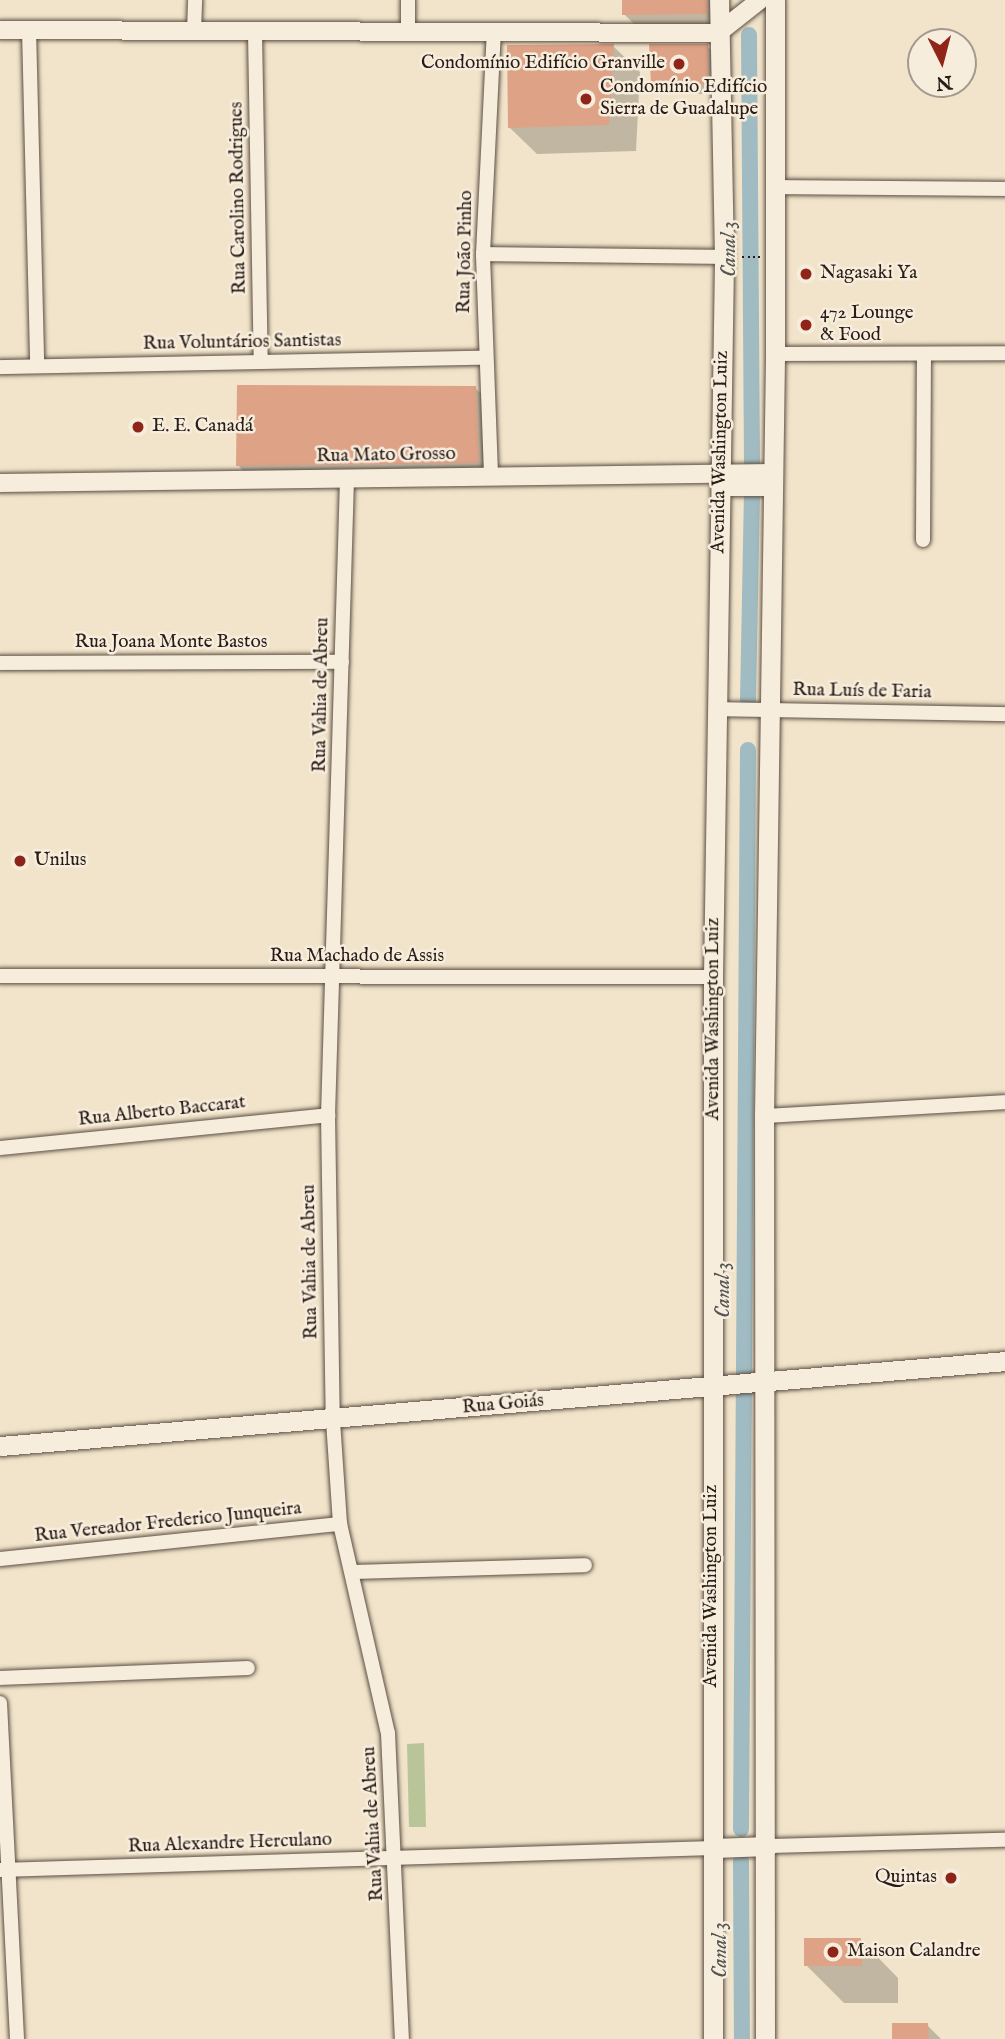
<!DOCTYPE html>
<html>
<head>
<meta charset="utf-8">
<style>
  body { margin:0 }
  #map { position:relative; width:1005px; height:2039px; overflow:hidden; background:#f2e4ca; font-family:"IM FELL English",serif }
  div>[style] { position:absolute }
  .green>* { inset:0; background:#b9c498 }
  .shadow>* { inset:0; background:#0003 }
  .canal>* { height:16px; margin:-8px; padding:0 8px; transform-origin:8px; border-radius:8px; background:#a0bcc2 }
  .building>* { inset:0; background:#dea287 }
  .path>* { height:2.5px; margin-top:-1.25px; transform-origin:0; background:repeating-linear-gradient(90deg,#291c16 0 2px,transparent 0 5.5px) }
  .roads { filter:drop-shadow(0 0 2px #5b4e43) drop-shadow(0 0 2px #5b4e43) }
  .minor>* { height:14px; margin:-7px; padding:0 7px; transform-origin:7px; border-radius:7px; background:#f7eddd }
  .tertiary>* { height:18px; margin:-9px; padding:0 9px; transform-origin:9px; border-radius:9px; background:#f7eddd }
  .secondary>* { height:19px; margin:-9.5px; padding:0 9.5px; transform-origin:9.5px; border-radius:9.5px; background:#f7eddd }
  .dots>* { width:19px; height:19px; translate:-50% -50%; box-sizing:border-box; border:4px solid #f7eddd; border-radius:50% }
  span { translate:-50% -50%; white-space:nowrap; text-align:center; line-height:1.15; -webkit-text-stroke:5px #f7eddd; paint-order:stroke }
  .poi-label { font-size:19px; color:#291c16 }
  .right { translate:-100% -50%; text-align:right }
  .left { translate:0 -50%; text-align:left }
  .street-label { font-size:19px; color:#291c16 }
  .water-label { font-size:21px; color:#535452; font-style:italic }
  .north { position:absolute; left:907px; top:28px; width:70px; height:70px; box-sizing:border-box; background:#f7eddd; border:2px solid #a5998d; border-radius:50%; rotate:174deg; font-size:19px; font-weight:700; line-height:28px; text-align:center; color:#291c16 }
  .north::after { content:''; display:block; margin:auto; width:24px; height:32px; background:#8f2418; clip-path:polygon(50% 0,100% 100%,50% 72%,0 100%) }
</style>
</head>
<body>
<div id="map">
  <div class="green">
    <i style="clip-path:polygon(424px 1743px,426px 1827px,409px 1827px,407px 1744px)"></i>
  </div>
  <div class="shadow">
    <i style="clip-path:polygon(624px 0,721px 0,720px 27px,638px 28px,624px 14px)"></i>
    <i style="clip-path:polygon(613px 46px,640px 72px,636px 151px,537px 154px,510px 128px)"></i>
    <i style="clip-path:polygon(707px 46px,717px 56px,718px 94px,663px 94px,652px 84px)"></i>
    <i style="clip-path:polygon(475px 388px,482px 394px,484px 469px,244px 472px,238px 465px)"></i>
    <i style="clip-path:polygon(861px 1940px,898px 1978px,898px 2003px,844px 2003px,806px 1965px)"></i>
    <i style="clip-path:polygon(927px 2025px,941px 2039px,894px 2039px)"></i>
  </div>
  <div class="canal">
    <i style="left:749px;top:35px;width:428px;rotate:89.6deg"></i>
    <i style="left:748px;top:700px;width:202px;rotate:-88.9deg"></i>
    <i style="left:741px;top:1829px;width:1079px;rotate:-89.63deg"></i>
    <i style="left:741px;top:1861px;width:178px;rotate:89.7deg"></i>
  </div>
  <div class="building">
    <i style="clip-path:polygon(622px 0,707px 0,707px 14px,622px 15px)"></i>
    <i style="clip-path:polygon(614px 44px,609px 125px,508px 128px,507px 45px)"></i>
    <i style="clip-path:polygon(649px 44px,708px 44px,708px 84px,651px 85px)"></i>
    <i style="clip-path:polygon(237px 385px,476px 386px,479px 463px,236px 466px)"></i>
    <i style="clip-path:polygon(804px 1938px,861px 1938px,862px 1966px,804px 1966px)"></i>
    <i style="clip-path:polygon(892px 2023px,928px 2023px,929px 2039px,892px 2039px)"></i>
  </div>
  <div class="path">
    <i style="left:742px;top:257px;width:18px"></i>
  </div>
  <div class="roads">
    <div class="minor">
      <i style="left:29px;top:29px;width:337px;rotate:88.6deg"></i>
      <i style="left:408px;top:29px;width:29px;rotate:-90deg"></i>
      <i style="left:194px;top:32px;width:32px;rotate:-88deg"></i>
      <i style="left:255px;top:33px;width:329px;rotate:89deg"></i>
      <i style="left:773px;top:187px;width:232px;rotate:0.5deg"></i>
      <i style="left:483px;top:254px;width:241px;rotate:0.7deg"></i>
      <i style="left:775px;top:354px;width:230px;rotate:-0.2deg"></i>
      <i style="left:0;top:367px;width:484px;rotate:-1.1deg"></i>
      <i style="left:491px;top:474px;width:220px;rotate:-92.1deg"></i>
      <i style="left:483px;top:254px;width:223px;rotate:-87.2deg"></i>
      <i style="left:347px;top:479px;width:636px;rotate:91.71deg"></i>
      <i style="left:328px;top:1115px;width:306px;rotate:89.1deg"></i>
      <i style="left:333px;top:1421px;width:103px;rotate:86.1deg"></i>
      <i style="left:340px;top:1524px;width:214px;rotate:77.1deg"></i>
      <i style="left:388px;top:1733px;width:306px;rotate:87.4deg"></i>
      <i style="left:923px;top:540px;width:186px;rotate:-89.7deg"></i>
      <i style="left:0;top:663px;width:342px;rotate:-0.2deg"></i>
      <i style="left:717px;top:709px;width:288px;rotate:1deg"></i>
      <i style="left:0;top:976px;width:713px;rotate:0.08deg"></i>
      <i style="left:764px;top:1116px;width:241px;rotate:-3.3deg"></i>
      <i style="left:0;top:1148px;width:330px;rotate:-5.7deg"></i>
      <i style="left:0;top:1559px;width:342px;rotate:-5.9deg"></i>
      <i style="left:352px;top:1572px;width:233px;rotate:-1.7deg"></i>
      <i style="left:0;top:1678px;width:248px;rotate:-2.3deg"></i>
      <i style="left:0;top:1703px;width:336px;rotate:87.1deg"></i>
      <i style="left:768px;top:1846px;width:237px;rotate:-1.5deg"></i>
      <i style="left:0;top:1870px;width:714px;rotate:-1.76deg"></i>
    </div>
    <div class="tertiary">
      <i style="left:0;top:30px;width:718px;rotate:0.24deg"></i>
      <i style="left:718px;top:33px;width:53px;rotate:-38.2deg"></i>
      <i style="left:0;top:483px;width:774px;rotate:-0.74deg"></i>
    </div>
    <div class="secondary">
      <i style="left:721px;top:486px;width:52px"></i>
      <i style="left:0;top:1446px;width:1009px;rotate:-4.83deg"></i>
      <i style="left:714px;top:1848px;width:54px;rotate:-2.1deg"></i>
      <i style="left:713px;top:2039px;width:1062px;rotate:-90deg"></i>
      <i style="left:713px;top:977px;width:720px;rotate:-89.12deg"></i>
      <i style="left:724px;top:257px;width:257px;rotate:-91.1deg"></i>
      <i style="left:765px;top:2039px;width:923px;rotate:-90.06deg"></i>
      <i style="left:764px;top:1116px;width:762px;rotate:-89.17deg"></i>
      <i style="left:775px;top:354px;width:354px;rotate:-90deg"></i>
    </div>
  </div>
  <div class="dots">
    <i style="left:679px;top:64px;background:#8f2418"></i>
    <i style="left:586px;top:99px;background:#8f2418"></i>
    <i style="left:806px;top:274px;background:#8f2418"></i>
    <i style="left:806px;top:325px;background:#8f2418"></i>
    <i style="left:138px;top:427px;background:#8f2418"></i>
    <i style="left:20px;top:861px;background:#8f2418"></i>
    <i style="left:951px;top:1878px;background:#8f2418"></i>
    <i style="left:833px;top:1952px;background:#8f2418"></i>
  </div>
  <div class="poi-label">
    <span class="right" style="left:665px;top:64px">Condomínio Edifício Granville</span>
    <span class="left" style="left:600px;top:99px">Condomínio Edifício<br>Sierra de Guadalupe</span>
    <span class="left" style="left:820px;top:274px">Nagasaki Ya</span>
    <span class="left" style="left:820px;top:325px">472 Lounge<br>&amp; Food</span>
    <span class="left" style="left:152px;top:427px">E. E. Canadá</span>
    <span class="left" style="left:34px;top:861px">Unilus</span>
    <span class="right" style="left:937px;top:1878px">Quintas</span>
    <span class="left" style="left:847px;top:1952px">Maison Calandre</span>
  </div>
  <div class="street-label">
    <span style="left:239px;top:198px;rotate:-91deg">Rua Carolino Rodrigues</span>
    <span style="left:466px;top:252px;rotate:-89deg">Rua João Pinho</span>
    <span style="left:242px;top:343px;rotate:-1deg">Rua Voluntários Santistas</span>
    <span style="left:721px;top:452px;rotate:-89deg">Avenida Washington Luiz</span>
    <span style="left:386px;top:456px;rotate:-1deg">Rua Mato Grosso</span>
    <span style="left:171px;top:643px">Rua Joana Monte Bastos</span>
    <span style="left:862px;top:692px;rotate:1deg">Rua Luís de Faria</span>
    <span style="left:322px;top:695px;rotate:-89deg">Rua Vahia de Abreu</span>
    <span style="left:357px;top:957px">Rua Machado de Assis</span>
    <span style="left:714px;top:1019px;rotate:-90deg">Avenida Washington Luiz</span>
    <span style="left:162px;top:1112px;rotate:-6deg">Rua Alberto Baccarat</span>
    <span style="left:311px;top:1262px;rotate:-91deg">Rua Vahia de Abreu</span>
    <span style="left:503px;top:1405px;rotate:-5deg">Rua Goiás</span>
    <span style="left:168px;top:1523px;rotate:-6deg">Rua Vereador Frederico Junqueira</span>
    <span style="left:712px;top:1586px;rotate:-90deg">Avenida Washington Luiz</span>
    <span style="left:374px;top:1824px;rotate:-93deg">Rua Vahia de Abreu</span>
    <span style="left:230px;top:1844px;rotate:-2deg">Rua Alexandre Herculano</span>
  </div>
  <div class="water-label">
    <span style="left:730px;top:249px;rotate:-90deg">Canal 3</span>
    <span style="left:724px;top:1290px;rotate:-90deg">Canal 3</span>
    <span style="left:721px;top:1950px;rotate:-90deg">Canal 3</span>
  </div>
  <div class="north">N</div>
</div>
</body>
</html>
